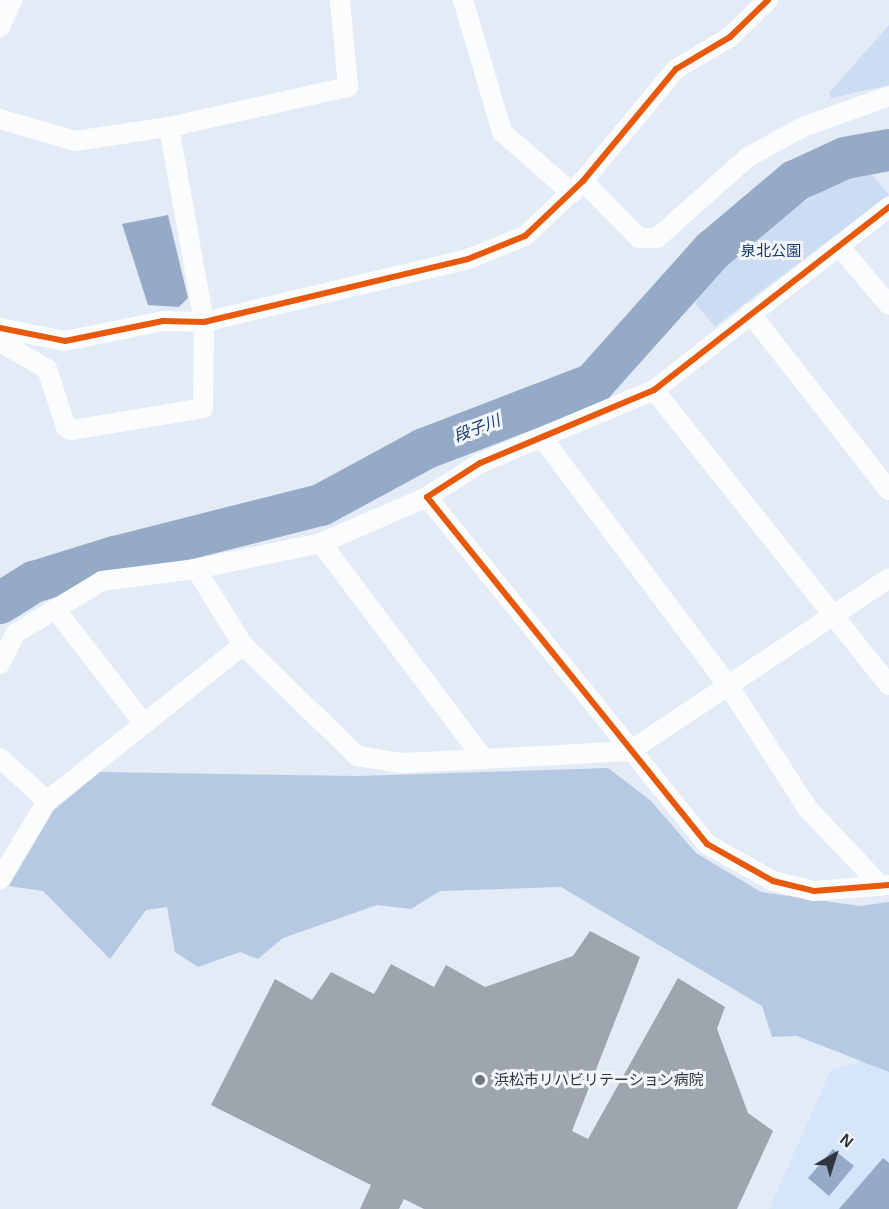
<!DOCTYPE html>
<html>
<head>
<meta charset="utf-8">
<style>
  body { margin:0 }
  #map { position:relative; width:889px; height:1209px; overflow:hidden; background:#e3ebf6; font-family:Helvetica,"Noto Sans JP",sans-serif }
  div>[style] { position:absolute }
  .built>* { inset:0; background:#d5e5fa }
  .green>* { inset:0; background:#ccdcf2 }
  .forest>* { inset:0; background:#b6c9e2 }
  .water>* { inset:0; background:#95aac6 }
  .river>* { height:42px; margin:-21px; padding:0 21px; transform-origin:21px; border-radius:21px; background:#95aac6 }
  .building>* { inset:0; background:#9ea5ae }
  .minor>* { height:20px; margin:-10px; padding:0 10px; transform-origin:10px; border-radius:10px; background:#fbfcfe }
  .cycleway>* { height:6px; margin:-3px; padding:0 3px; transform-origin:3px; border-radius:3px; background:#e8590c }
  .dots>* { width:16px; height:16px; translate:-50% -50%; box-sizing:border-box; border:3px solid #f2f6fb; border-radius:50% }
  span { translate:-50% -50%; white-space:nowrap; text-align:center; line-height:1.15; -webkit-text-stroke:6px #f2f6fb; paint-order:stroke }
  .park-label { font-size:15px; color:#163b6a }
  .poi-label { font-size:15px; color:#303741 }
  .left { translate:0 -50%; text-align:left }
  .water-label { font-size:16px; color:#153a69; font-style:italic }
  .north { position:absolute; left:805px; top:1125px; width:60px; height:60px; -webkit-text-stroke:4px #f2f6fb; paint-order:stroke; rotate:39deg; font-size:16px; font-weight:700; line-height:24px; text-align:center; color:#303741 }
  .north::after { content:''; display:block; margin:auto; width:21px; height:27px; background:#303741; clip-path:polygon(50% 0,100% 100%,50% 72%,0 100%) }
</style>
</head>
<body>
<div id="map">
  <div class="built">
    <i style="clip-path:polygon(889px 1055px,889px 1209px,769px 1209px,831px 1070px)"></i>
  </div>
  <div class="green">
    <i style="clip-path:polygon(889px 25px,889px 85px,831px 98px,829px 93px)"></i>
    <i style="clip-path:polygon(870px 172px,889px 195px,715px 326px,695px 304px,714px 268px,749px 235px,839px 181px)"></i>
  </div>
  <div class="forest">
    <i style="clip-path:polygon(608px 768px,650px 800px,696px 853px,761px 892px,860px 906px,889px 902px,889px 1072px,797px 1036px,772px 1037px,762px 1006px,561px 887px,440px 891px,411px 909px,377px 905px,283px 938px,258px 959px,240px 952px,198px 967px,175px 952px,167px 907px,146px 910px,110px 959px,43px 891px,9px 886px,53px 811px,100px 772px,358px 776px)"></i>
  </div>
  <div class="water">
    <i style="clip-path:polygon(168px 215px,188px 298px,179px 307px,148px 305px,122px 224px)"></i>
    <i style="clip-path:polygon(833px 1149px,854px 1166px,829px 1196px,808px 1178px)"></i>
    <i style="clip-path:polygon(883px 1158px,889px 1163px,889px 1209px,839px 1209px)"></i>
  </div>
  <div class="river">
    <i style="left:0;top:603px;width:40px;rotate:-32deg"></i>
    <i style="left:34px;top:582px;width:85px;rotate:-17.2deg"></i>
    <i style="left:115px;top:557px;width:212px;rotate:-14.2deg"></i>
    <i style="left:321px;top:505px;width:117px;rotate:-28.5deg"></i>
    <i style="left:424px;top:449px;width:181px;rotate:-21deg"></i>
    <i style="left:593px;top:384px;width:180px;rotate:-48.2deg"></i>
    <i style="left:713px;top:250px;width:107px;rotate:-40.1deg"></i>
    <i style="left:795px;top:181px;width:55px;rotate:-24.7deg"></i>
    <i style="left:845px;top:158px;width:45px;rotate:-10.3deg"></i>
  </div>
  <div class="building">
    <i style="clip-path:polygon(590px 931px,640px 957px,572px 1131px,588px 1139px,678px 978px,725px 1007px,717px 1029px,748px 1113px,773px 1131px,737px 1209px,424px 1209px,404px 1199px,399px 1209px,360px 1209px,371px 1185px,211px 1105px,275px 979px,312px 1000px,331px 972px,374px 994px,391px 964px,434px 987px,446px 965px,485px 987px,573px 956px)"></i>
  </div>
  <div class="minor">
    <i style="left:463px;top:0;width:138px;rotate:73.5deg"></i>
    <i style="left:502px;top:132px;width:93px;rotate:41.1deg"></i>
    <i style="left:0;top:27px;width:30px;rotate:-66deg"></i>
    <i style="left:0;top:119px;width:78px;rotate:16.3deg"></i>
    <i style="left:75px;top:141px;width:95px;rotate:-8.5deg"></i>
    <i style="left:169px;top:127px;width:183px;rotate:-12.6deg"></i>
    <i style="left:348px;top:87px;width:87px;rotate:-95.3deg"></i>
    <i style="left:583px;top:181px;width:80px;rotate:45.5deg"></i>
    <i style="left:639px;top:238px;width:18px"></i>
    <i style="left:657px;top:238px;width:122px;rotate:-41.7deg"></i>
    <i style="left:748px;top:157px;width:63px;rotate:-28.6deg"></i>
    <i style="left:803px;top:127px;width:91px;rotate:-19.8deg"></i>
    <i style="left:889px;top:207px;width:298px;rotate:142.1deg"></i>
    <i style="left:654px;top:390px;width:189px;rotate:157.2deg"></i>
    <i style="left:480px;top:463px;width:63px;rotate:147.3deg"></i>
    <i style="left:427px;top:497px;width:446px;rotate:51.1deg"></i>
    <i style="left:707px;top:844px;width:76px;rotate:29.3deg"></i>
    <i style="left:773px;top:881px;width:42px;rotate:13.7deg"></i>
    <i style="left:814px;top:891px;width:75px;rotate:-4.6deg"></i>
    <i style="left:839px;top:246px;width:77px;rotate:49.7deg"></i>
    <i style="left:750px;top:313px;width:225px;rotate:51.9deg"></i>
    <i style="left:0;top:328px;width:66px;rotate:11.3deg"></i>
    <i style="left:65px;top:341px;width:100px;rotate:-11.5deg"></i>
    <i style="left:163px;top:321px;width:41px;rotate:1.4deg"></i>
    <i style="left:204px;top:322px;width:271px;rotate:-13.4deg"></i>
    <i style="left:468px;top:259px;width:61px;rotate:-22deg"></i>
    <i style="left:525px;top:236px;width:80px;rotate:-43.5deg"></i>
    <i style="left:583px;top:181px;width:146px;rotate:-50.3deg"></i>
    <i style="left:676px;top:69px;width:63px;rotate:-30.7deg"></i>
    <i style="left:730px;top:37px;width:53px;rotate:-44.2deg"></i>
    <i style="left:0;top:342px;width:54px;rotate:29.9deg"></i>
    <i style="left:47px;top:369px;width:61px;rotate:71.9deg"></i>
    <i style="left:66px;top:427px;width:7px;rotate:27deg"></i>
    <i style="left:72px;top:430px;width:133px;rotate:-9.5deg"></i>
    <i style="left:203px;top:408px;width:86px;rotate:-89.3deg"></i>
    <i style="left:204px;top:322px;width:198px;rotate:-100.2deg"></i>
    <i style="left:654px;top:390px;width:377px;rotate:51.5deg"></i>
    <i style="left:543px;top:439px;width:311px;rotate:53.1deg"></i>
    <i style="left:730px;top:688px;width:144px;rotate:57.2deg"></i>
    <i style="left:808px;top:809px;width:106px;rotate:46.5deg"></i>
    <i style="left:427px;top:497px;width:116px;rotate:156.5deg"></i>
    <i style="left:321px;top:543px;width:271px;rotate:53deg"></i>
    <i style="left:484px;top:759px;width:146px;rotate:-3.1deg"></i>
    <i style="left:630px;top:751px;width:311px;rotate:-33.7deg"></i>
    <i style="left:321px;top:543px;width:128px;rotate:168.3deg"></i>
    <i style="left:196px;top:569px;width:89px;rotate:58.3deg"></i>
    <i style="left:243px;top:645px;width:159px;rotate:44.2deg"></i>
    <i style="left:357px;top:756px;width:46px;rotate:8.8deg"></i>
    <i style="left:402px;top:763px;width:82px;rotate:-2.8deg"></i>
    <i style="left:55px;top:609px;width:142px;rotate:52.2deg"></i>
    <i style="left:0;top:664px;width:35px;rotate:-63deg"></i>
    <i style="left:16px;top:633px;width:100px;rotate:-31.2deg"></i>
    <i style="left:102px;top:581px;width:95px;rotate:-7.3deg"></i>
    <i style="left:0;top:758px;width:64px;rotate:42.5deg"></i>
    <i style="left:0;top:879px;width:91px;rotate:-58.9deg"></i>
    <i style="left:47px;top:801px;width:251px;rotate:-38.5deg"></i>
  </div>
  <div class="cycleway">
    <i style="left:889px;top:207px;width:298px;rotate:142.1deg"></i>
    <i style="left:654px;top:390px;width:189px;rotate:157.2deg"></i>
    <i style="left:480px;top:463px;width:63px;rotate:147.3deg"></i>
    <i style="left:427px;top:497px;width:446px;rotate:51.1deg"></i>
    <i style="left:707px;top:844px;width:76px;rotate:29.3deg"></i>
    <i style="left:773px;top:881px;width:42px;rotate:13.7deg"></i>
    <i style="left:814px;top:891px;width:75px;rotate:-4.6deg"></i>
    <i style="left:0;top:328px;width:66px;rotate:11.3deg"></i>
    <i style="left:65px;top:341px;width:100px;rotate:-11.5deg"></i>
    <i style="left:163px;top:321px;width:41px;rotate:1.4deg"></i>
    <i style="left:204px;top:322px;width:271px;rotate:-13.4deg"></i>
    <i style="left:468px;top:259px;width:61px;rotate:-22deg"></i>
    <i style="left:525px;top:236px;width:80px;rotate:-43.5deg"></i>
    <i style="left:583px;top:181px;width:146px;rotate:-50.3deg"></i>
    <i style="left:676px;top:69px;width:63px;rotate:-30.7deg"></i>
    <i style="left:730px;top:37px;width:53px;rotate:-44.2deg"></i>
  </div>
  <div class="dots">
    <i style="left:480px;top:1080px;background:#6f7680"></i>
  </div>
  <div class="park-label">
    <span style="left:771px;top:251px">泉北公園</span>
  </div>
  <div class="poi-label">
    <span class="left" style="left:494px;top:1080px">浜松市リハビリテーション病院</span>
  </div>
  <div class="water-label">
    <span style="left:477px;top:429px;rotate:-21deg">段子川</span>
  </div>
  <div class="north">N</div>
</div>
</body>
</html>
